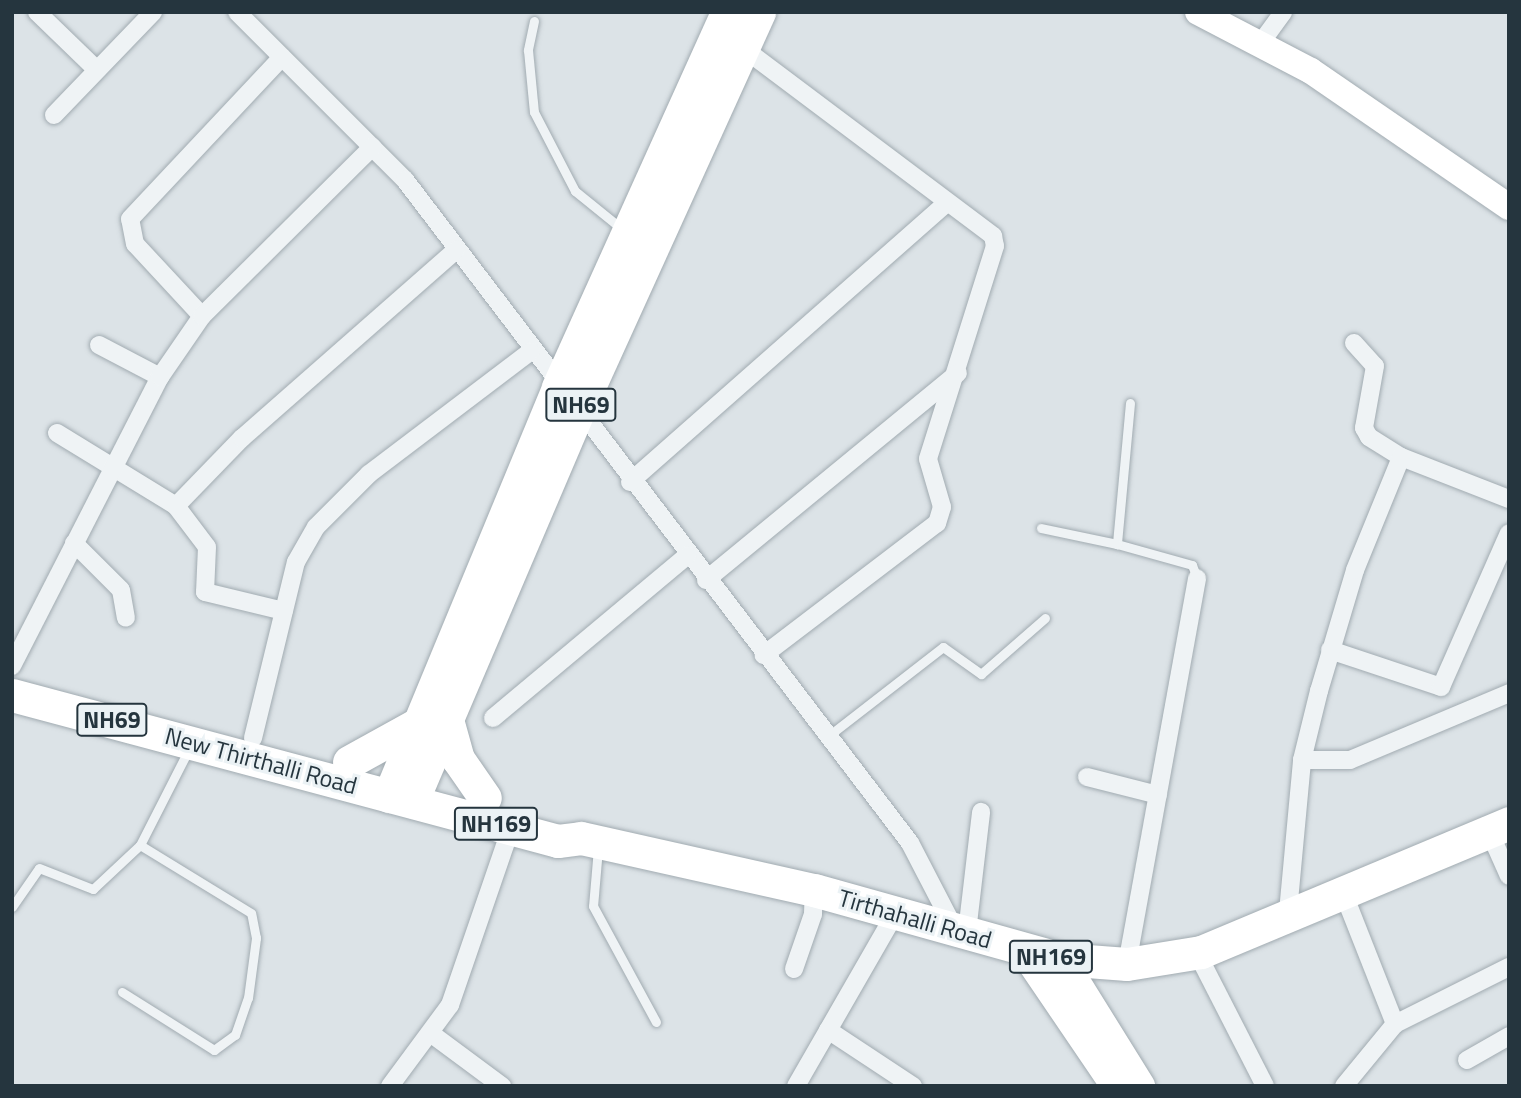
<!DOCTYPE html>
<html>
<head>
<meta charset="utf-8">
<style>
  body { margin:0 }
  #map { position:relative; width:1521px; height:1098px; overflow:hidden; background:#dce3e7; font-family:"Titillium Web",sans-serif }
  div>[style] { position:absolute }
  .roads { filter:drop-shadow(0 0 2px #a1abb1) drop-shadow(0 0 2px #a1abb1) }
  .lane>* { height:9px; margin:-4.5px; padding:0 4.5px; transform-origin:4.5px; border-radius:4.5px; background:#eff3f5 }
  .street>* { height:18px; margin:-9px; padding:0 9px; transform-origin:9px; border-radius:9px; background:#eff3f5 }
  .secondary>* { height:26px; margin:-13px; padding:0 13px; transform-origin:13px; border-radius:13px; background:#fff }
  .primary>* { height:30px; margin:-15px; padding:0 15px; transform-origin:15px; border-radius:15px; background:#fff }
  .highway>* { height:33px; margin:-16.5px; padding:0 16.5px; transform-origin:16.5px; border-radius:16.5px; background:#fff }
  span { translate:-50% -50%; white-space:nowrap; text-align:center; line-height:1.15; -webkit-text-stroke:6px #ebf2f5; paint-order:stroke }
  .shield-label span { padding:2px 5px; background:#ebf2f5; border:2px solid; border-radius:5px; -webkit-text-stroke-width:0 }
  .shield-label { font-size:23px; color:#25353e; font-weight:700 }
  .street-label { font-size:24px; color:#25353e }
  .frame { position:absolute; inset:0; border:14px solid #25353e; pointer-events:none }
</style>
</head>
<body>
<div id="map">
  <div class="roads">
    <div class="lane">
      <i style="left:534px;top:21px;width:30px;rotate:102deg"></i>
      <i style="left:528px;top:50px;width:62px;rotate:84.5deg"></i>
      <i style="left:534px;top:112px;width:89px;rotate:62.6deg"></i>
      <i style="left:575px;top:191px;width:60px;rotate:39deg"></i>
      <i style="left:1130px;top:403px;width:142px;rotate:95.3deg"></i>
      <i style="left:1117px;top:544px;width:78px;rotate:15.6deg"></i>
      <i style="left:1192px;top:565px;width:14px;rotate:69deg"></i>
      <i style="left:1041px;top:528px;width:78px;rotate:11.9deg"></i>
      <i style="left:827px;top:737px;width:147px;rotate:-37.8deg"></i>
      <i style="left:943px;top:647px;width:47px;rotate:35.4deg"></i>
      <i style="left:981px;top:674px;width:85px;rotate:-41.2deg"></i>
      <i style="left:598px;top:848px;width:58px;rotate:94.9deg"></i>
      <i style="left:593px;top:906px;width:132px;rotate:61.5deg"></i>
      <i style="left:12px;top:907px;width:47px;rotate:-55.3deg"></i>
      <i style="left:39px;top:868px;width:58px;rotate:21.3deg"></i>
      <i style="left:93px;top:889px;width:64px;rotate:-43.1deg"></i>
      <i style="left:122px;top:992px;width:109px;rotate:32.2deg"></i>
      <i style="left:214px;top:1050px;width:26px;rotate:-36deg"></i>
      <i style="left:235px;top:1035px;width:39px;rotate:-71deg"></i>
      <i style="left:248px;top:998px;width:61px;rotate:-82.4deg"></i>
      <i style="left:256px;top:938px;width:25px;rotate:-101deg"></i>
      <i style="left:251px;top:913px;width:130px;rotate:-148.5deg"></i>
      <i style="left:140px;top:845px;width:108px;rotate:-63deg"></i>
    </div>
    <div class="street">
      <i style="left:37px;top:12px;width:83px;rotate:44deg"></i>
      <i style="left:237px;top:12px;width:238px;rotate:45deg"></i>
      <i style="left:405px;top:180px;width:833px;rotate:52.7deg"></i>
      <i style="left:910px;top:843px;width:96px;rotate:62.6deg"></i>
      <i style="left:1260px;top:44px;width:39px;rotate:-54deg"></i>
      <i style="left:743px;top:48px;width:313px;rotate:36.9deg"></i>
      <i style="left:993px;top:236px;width:10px;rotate:79deg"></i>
      <i style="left:995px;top:246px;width:223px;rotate:107.5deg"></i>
      <i style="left:928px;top:459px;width:50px;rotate:73.7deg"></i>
      <i style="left:942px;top:507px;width:17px;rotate:107deg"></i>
      <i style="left:937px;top:523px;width:218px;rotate:142.7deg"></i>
      <i style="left:54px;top:115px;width:143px;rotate:-46.1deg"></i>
      <i style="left:202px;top:316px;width:98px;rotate:-132.9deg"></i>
      <i style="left:135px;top:244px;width:25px;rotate:-101deg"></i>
      <i style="left:130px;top:219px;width:222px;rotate:-46.8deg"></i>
      <i style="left:1354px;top:343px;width:31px;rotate:48deg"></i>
      <i style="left:1375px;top:366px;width:63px;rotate:100.1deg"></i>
      <i style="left:1364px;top:428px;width:10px;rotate:61deg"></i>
      <i style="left:1369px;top:437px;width:38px;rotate:32deg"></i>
      <i style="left:1401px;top:457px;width:116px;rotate:21.3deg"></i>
      <i style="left:99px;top:345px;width:69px;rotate:27.7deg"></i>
      <i style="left:57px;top:433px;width:140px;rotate:31.5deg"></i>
      <i style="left:176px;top:506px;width:51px;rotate:52.9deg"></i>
      <i style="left:207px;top:547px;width:45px;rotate:92.5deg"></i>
      <i style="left:205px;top:592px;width:81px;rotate:13.5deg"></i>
      <i style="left:630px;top:482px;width:422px;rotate:-41.4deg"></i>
      <i style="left:176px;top:506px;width:95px;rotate:-45.9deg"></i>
      <i style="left:242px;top:438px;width:285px;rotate:-41.3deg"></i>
      <i style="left:74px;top:543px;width:66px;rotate:45deg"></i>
      <i style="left:121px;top:590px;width:28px;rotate:80deg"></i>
      <i style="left:706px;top:580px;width:326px;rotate:-39.4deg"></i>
      <i style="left:1330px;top:650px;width:117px;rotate:18.4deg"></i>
      <i style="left:1441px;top:687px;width:168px;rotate:-66.2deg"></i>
      <i style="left:12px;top:666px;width:325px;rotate:-62.9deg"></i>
      <i style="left:160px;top:377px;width:74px;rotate:-55.5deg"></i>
      <i style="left:202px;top:316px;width:240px;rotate:-44.8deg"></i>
      <i style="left:493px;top:718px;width:253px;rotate:-39.9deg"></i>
      <i style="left:253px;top:738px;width:181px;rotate:-76.3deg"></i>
      <i style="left:296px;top:562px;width:40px;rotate:-60.3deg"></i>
      <i style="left:316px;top:527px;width:75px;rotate:-45deg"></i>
      <i style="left:369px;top:474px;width:203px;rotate:-37.2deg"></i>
      <i style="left:1302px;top:760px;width:48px"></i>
      <i style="left:1350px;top:760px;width:173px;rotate:-22.8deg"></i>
      <i style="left:1087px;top:777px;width:73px;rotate:14.2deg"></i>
      <i style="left:1489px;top:831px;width:49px;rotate:66deg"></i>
      <i style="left:1343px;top:892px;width:142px;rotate:68.5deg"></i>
      <i style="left:1288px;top:912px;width:153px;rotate:-84.7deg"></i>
      <i style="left:1302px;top:760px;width:71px;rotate:-76.2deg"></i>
      <i style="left:1319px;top:691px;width:126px;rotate:-73.4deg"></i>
      <i style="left:1355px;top:570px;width:122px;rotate:-67.8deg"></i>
      <i style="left:967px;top:932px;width:121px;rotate:-83.3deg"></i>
      <i style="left:1197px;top:953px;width:149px;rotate:62.9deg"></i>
      <i style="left:1127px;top:964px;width:392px;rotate:-79.7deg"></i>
      <i style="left:794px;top:969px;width:58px;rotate:-70.9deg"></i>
      <i style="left:813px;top:914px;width:24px;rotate:-88deg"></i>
      <i style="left:828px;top:1030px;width:102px;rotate:33.4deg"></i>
      <i style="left:433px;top:1035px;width:86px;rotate:36.5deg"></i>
      <i style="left:1467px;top:1060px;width:48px;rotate:-29.7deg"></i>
      <i style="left:390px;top:1086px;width:101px;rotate:-53.5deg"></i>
      <i style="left:450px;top:1005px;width:187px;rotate:-71deg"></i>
      <i style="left:796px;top:1086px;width:201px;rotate:-60.1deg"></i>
      <i style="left:1344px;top:1086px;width:80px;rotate:-50.6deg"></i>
      <i style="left:1395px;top:1024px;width:127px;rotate:-26.6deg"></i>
    </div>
    <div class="secondary">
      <i style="left:1198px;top:12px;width:127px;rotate:27.6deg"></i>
      <i style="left:1311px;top:71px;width:240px;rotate:34.5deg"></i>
    </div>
    <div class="primary">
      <i style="left:1025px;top:952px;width:162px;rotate:55.8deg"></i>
      <i style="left:1061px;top:959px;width:150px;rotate:58.1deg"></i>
    </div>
    <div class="highway">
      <i style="left:12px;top:695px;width:565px;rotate:14.97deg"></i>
      <i style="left:558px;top:841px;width:23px;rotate:-7deg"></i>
      <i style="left:581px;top:838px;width:239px;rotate:12.6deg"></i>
      <i style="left:814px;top:890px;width:256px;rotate:15.6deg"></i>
      <i style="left:1061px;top:959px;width:66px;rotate:4.3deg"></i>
      <i style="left:1127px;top:964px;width:75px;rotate:-9.2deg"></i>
      <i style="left:1201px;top:952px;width:334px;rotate:-22.7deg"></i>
      <i style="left:446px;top:716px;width:45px;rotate:74.4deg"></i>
      <i style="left:458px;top:759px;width:47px;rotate:55.3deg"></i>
      <i style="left:349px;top:762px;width:77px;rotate:-28.9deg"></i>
      <i style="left:389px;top:796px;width:443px;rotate:-67.5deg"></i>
      <i style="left:558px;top:387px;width:411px;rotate:-65.7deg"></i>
      <i style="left:412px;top:801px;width:426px;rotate:-66.9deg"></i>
      <i style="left:579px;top:409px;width:436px;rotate:-65.6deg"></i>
    </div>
  </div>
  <div class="shield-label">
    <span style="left:581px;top:405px">NH69</span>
    <span style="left:112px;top:720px">NH69</span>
    <span style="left:496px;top:824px">NH169</span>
    <span style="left:1051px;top:957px">NH169</span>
  </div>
  <div class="street-label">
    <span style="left:261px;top:761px;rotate:15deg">New Thirthalli Road</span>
    <span style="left:915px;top:919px;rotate:16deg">Tirthahalli Road</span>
  </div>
  <div class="frame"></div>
</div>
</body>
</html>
